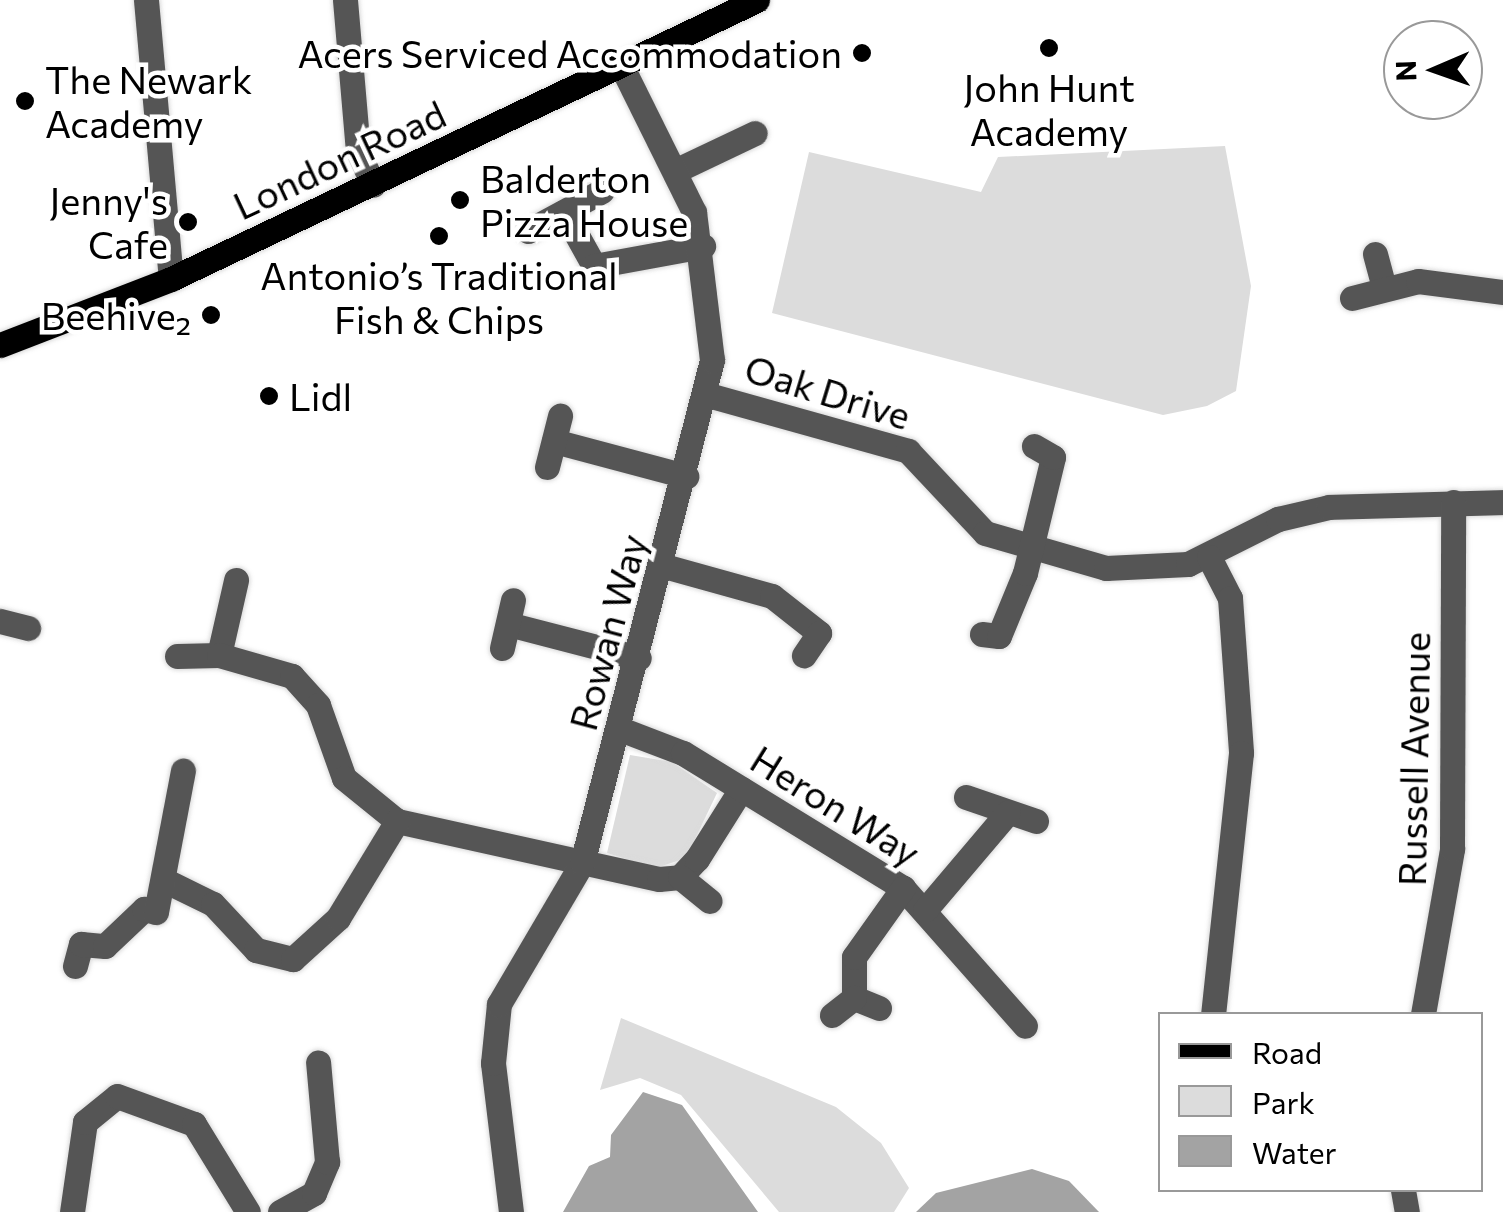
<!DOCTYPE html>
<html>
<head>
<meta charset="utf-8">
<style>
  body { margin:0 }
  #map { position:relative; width:1503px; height:1212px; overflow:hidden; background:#fff; font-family:Commissioner,sans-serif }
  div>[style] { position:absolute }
  .green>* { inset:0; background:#dcdcdc }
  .water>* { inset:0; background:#a3a3a3 }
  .roads { filter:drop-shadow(0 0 2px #dbdbdb) drop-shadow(0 0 2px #dbdbdb) }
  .minor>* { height:25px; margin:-12.5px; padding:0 12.5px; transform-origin:12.5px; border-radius:12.5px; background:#555 }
  .major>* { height:25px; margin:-12.5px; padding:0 12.5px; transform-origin:12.5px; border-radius:12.5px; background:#000 }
  .dots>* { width:28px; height:28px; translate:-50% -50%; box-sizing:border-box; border:5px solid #fff; border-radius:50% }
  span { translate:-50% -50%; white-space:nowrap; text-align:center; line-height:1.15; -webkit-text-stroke:9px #fff; paint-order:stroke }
  .poi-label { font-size:38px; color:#000 }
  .right { translate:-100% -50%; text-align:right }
  .left { translate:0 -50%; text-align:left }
  .street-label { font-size:38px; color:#000 }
  .legend { position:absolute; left:1158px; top:1012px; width:325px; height:180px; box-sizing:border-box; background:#fff; border:2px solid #999; margin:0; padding:12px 18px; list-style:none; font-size:30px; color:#000 }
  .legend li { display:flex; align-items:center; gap:20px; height:50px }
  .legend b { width:50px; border:2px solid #999 }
  .north { position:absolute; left:1383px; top:20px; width:100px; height:100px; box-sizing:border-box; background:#fff; border:2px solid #999; border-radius:50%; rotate:268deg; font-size:28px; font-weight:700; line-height:40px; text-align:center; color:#000 }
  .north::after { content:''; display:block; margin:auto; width:35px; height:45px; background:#000; clip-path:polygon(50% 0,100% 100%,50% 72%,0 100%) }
</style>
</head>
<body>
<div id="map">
  <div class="green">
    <i style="clip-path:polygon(1225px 146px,1251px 286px,1236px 391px,1207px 406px,1163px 415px,772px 313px,809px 152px,981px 192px,998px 157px)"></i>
    <i style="clip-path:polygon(630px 755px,672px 762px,717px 793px,686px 858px,656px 868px,607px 853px)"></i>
    <i style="clip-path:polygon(621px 1018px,836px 1107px,881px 1143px,909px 1188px,894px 1212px,779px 1212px,681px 1095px,640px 1078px,600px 1090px)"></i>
  </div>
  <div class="water">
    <i style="clip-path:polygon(643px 1092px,682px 1105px,758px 1212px,563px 1212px,589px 1166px,610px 1157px,611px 1135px)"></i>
    <i style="clip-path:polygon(1032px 1169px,1069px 1181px,1099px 1212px,916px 1212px,936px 1193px)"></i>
  </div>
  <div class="roads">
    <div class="minor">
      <i style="left:146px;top:0;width:280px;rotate:84.9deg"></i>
      <i style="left:345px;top:0;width:152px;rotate:85.1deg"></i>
      <i style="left:358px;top:151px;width:37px;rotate:66deg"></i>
      <i style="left:677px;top:170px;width:86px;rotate:-25.4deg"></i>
      <i style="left:564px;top:212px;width:62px;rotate:60.9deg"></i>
      <i style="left:594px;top:266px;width:111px;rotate:-10.4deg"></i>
      <i style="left:528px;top:231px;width:84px;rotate:-28.4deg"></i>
      <i style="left:1375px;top:254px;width:34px;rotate:75deg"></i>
      <i style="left:1352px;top:298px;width:68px;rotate:-14.4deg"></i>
      <i style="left:1418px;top:281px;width:86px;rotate:7.4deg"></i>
      <i style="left:708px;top:395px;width:208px;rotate:15.6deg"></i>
      <i style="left:908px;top:451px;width:112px;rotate:46.8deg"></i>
      <i style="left:985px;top:533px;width:126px;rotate:16.1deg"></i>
      <i style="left:1106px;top:568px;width:82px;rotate:-2.8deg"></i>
      <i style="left:1188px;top:564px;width:101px;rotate:-26.6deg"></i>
      <i style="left:1278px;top:519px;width:52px;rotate:-13.2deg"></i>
      <i style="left:1329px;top:507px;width:174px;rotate:-1.6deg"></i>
      <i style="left:554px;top:441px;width:137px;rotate:14.9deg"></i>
      <i style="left:547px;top:467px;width:53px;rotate:-75.7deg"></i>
      <i style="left:1209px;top:557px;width:46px;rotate:62.9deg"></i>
      <i style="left:1230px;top:598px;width:155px;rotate:85.9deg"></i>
      <i style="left:1241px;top:753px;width:262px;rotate:96.1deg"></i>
      <i style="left:664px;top:566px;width:112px;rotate:15.5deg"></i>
      <i style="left:772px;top:596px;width:60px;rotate:38.2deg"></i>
      <i style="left:819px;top:633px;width:27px;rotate:124deg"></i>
      <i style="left:0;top:621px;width:29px;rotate:14deg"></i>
      <i style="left:508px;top:624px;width:135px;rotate:14.5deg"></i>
      <i style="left:982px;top:634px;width:17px;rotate:7deg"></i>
      <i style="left:999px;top:636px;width:68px;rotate:-67.6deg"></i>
      <i style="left:1025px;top:573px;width:119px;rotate:-76.4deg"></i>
      <i style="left:1053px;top:457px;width:22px;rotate:-150deg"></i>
      <i style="left:502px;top:648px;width:49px;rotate:-77.1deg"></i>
      <i style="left:219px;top:655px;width:77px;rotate:-77.2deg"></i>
      <i style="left:177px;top:656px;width:42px;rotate:-1.4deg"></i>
      <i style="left:219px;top:655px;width:76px;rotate:16deg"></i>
      <i style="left:292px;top:676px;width:39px;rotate:48deg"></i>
      <i style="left:318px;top:705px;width:77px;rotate:70.4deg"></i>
      <i style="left:344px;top:778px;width:68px;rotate:39.1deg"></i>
      <i style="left:397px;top:821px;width:268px;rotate:12.5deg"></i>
      <i style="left:659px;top:879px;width:21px;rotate:-5deg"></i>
      <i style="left:680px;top:877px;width:25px;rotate:-47deg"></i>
      <i style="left:697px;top:859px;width:83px;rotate:-57.8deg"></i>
      <i style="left:620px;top:729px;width:67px;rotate:20.9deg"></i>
      <i style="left:683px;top:753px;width:258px;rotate:31.5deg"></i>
      <i style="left:903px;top:888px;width:184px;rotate:48.5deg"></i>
      <i style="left:966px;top:797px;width:74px;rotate:18.9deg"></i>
      <i style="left:680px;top:877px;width:38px;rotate:39deg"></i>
      <i style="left:166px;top:881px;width:52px;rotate:26.1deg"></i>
      <i style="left:213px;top:904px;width:63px;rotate:46.9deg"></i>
      <i style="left:256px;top:950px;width:38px;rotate:14deg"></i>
      <i style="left:293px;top:959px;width:61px;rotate:-42.3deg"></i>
      <i style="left:338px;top:918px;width:114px;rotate:-58.7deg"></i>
      <i style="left:925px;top:910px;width:128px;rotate:-49.7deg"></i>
      <i style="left:75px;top:966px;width:23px;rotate:-75deg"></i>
      <i style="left:81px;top:944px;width:24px;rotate:5deg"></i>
      <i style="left:105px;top:946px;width:54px;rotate:-43.5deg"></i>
      <i style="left:144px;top:909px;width:12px;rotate:14deg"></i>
      <i style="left:156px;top:912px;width:144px;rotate:-79.2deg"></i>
      <i style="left:879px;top:1008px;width:27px;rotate:-158deg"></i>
      <i style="left:854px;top:998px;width:41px;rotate:-90deg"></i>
      <i style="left:854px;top:957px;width:85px;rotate:-54.6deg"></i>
      <i style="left:1423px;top:1014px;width:168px;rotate:-80deg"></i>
      <i style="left:1452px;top:849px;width:347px;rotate:-89.8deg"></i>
      <i style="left:832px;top:1015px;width:28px;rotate:-38deg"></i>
      <i style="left:1403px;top:1190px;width:22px;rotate:80deg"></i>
      <i style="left:72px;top:1212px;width:91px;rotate:-81.8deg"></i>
      <i style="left:85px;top:1122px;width:41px;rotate:-39.1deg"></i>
      <i style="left:117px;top:1096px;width:82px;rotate:20deg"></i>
      <i style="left:194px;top:1124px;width:103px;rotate:58.5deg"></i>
      <i style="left:280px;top:1212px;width:39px;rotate:-29deg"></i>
      <i style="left:314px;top:1193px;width:34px;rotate:-67deg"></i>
      <i style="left:327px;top:1162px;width:100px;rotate:-95.1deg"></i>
      <i style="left:511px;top:1212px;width:150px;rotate:-96.9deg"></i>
      <i style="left:493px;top:1063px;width:59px;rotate:-84.2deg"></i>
      <i style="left:499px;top:1004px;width:164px;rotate:-59.5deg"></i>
      <i style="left:582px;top:863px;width:520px;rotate:-75.51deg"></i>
      <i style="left:712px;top:360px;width:149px;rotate:-96.9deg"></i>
      <i style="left:694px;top:212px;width:162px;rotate:-116.4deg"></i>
    </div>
    <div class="major">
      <i style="left:0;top:345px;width:183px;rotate:-21.1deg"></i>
      <i style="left:171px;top:279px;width:649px;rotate:-25.46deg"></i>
    </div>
  </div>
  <div class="dots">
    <i style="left:1049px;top:48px;background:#000"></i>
    <i style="left:862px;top:53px;background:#000"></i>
    <i style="left:25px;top:101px;background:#000"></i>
    <i style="left:460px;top:200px;background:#000"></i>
    <i style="left:188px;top:222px;background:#000"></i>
    <i style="left:439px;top:236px;background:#000"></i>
    <i style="left:211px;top:315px;background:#000"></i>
    <i style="left:269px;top:396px;background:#000"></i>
  </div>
  <div class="poi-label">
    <span class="right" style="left:842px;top:53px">Acers Serviced Accommodation</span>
    <span class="left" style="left:45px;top:101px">The Newark<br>Academy</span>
    <span style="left:1049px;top:109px">John Hunt<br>Academy</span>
    <span class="left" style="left:480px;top:200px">Balderton<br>Pizza House</span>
    <span class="right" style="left:168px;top:222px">Jenny's<br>Cafe</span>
    <span style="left:439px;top:297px">Antonio’s Traditional<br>Fish &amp; Chips</span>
    <span class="right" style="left:191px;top:315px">Beehive₂</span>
    <span class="left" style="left:289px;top:396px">Lidl</span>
  </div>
  <div class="street-label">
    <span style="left:339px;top:159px;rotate:-25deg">London Road</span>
    <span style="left:828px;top:391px;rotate:17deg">Oak Drive</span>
    <span style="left:607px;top:632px;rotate:-75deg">Rowan Way</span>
    <span style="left:1413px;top:759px;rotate:-89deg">Russell Avenue</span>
    <span style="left:836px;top:805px;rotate:32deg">Heron Way</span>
  </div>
  <ul class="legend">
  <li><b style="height:12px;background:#000"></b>Road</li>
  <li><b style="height:28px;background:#dcdcdc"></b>Park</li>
  <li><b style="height:28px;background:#a3a3a3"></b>Water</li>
  </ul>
  <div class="north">N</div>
</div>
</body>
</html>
